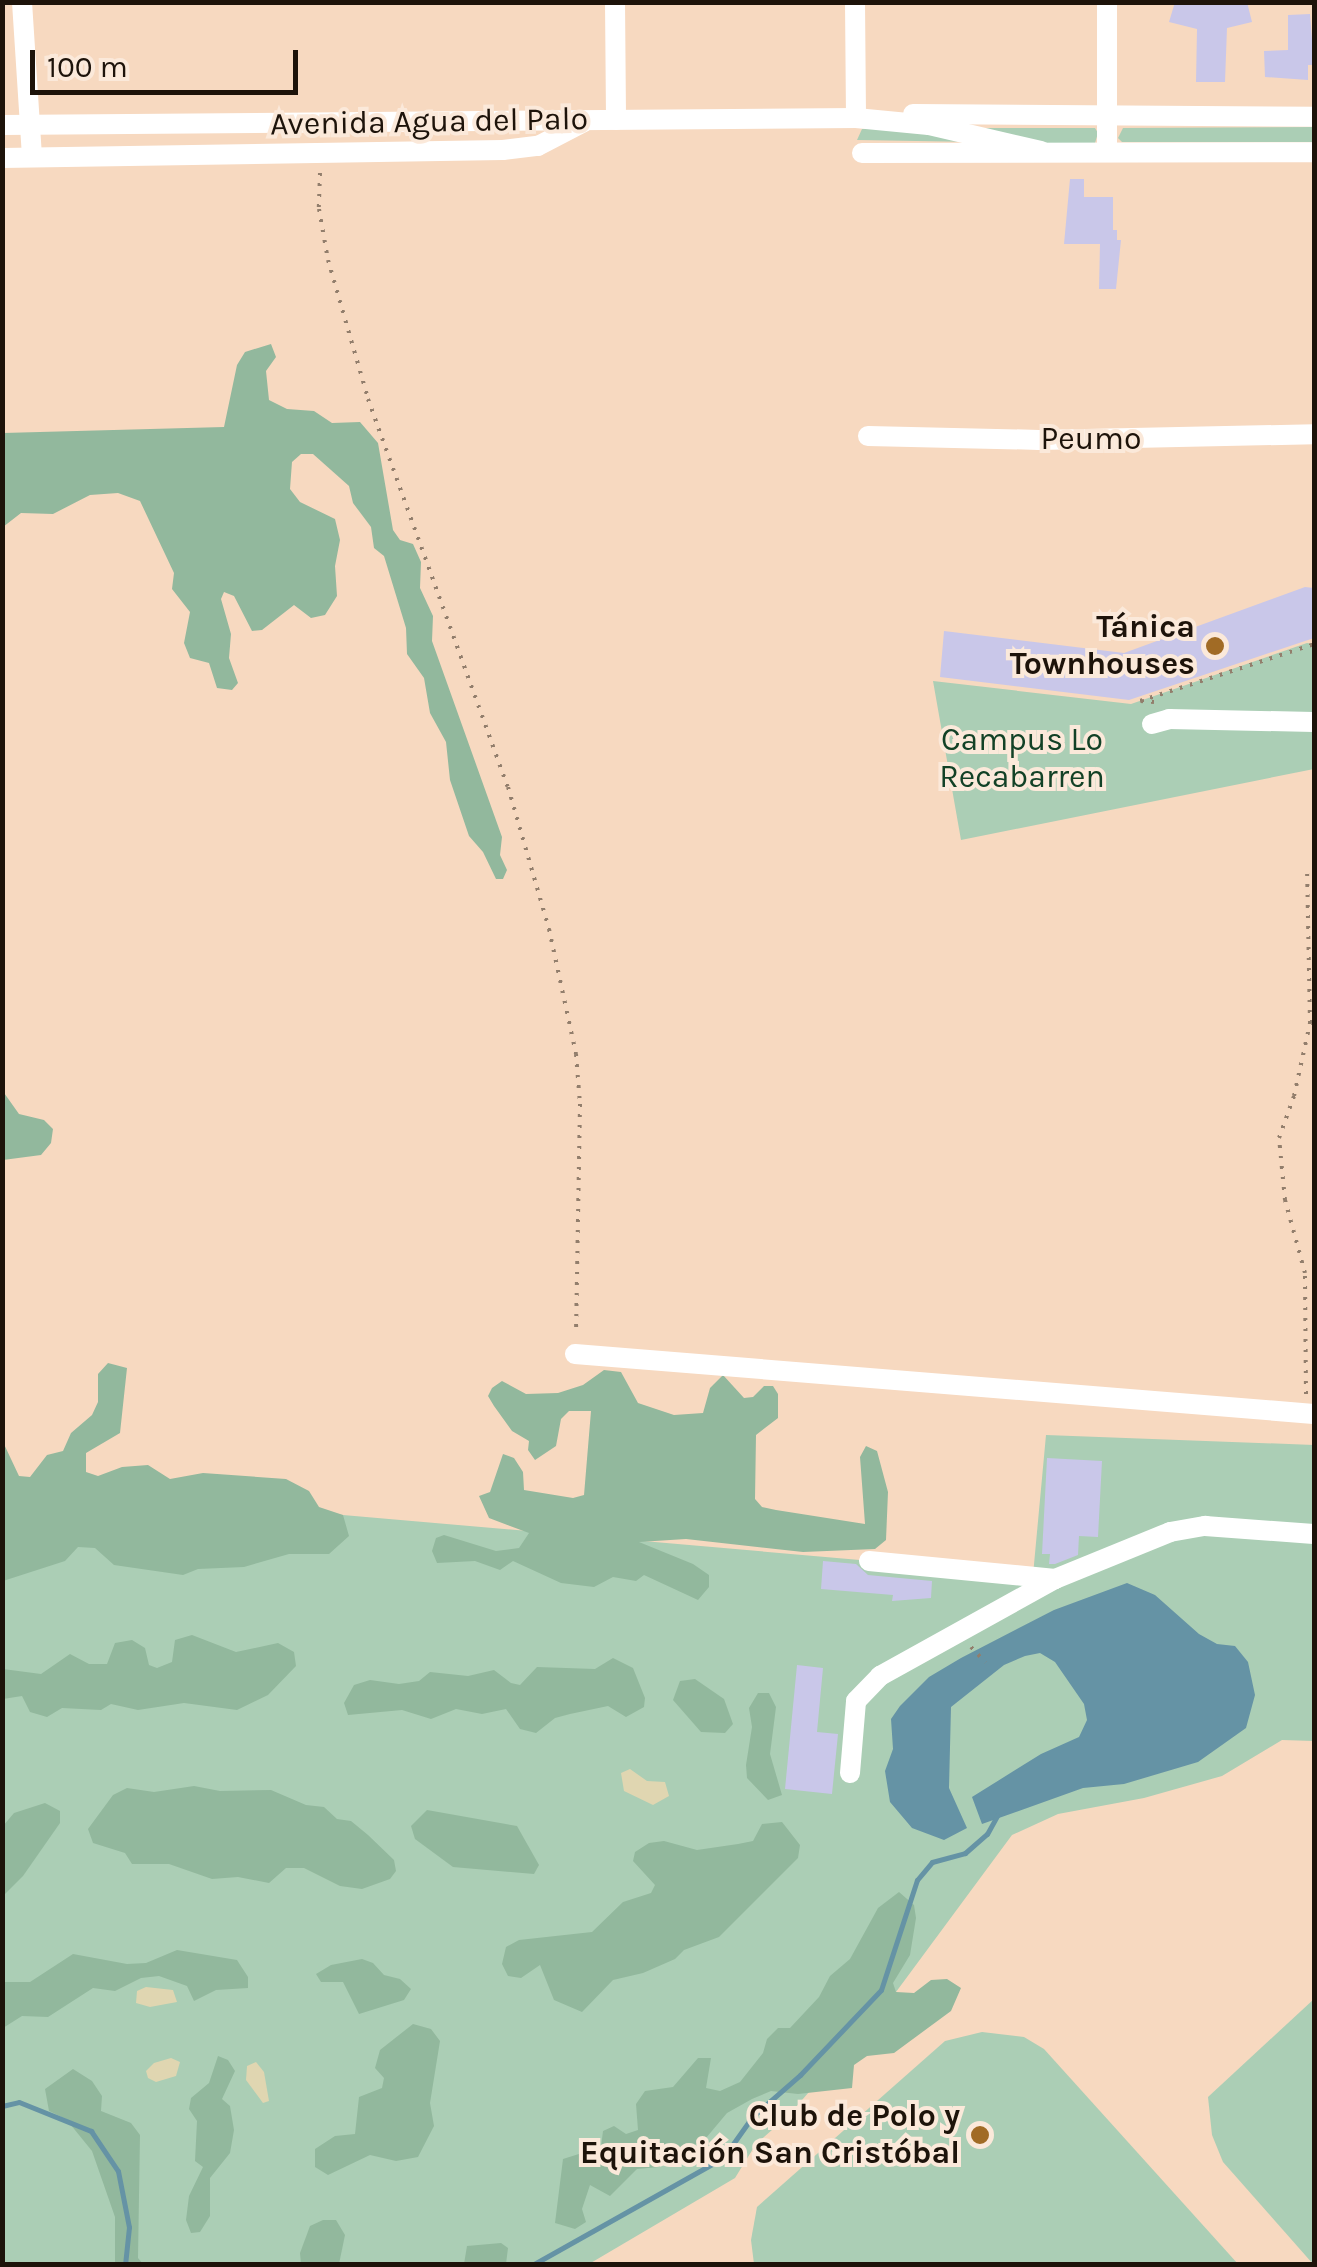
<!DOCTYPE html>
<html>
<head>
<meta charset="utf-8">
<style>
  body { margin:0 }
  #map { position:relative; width:1317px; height:2267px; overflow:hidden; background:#f7d9c0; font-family:Karla,sans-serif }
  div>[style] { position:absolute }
  .green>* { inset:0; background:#abceb5 }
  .forest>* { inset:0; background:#92b89d }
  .sand>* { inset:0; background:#e0d6b1 }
  .water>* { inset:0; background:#6593a5 }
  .stream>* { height:5px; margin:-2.5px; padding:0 2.5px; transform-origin:2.5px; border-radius:2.5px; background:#6593a5 }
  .building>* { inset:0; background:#c9c7e9 }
  .path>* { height:4px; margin-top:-2px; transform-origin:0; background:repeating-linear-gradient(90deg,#927e6c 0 2.5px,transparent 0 10.5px) }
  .minor>* { height:20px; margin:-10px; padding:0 10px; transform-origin:10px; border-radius:10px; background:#fff }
  .dots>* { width:28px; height:28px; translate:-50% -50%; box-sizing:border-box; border:5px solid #fbe9da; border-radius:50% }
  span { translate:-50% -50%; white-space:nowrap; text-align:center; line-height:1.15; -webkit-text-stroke:8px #fbe9da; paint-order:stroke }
  .street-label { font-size:32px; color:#1d130a }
  .poi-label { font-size:32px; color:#1d130a; font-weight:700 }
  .right { translate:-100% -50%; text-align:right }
  .park-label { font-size:32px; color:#124126 }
  .frame { position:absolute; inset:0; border:5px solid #1d130a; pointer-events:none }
  .scale { position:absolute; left:30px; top:50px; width:268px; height:45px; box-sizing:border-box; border:5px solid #1d130a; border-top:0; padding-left:12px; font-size:30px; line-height:35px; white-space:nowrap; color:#1d130a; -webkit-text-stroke:8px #fbe9da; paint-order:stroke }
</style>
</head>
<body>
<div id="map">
  <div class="green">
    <i style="clip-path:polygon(1314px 127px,1314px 142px,1122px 142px,1118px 138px,1123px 128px)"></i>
    <i style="clip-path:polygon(912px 128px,976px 142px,857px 140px,862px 129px)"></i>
    <i style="clip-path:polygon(974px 128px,1095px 128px,1098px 133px,1095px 143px,1021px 143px)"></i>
    <i style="clip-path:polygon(1307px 643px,1314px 644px,1314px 769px,961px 840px,933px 681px,1131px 704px)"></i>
    <i style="clip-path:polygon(1046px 1435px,1314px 1445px,1314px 1741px,1282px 1740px,1222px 1776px,1144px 1798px,1058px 1814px,1012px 1835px,896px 1992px,789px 2115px,756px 2144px,735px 2178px,589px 2264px,2px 2264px,3px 1476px,343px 1515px,1033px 1575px)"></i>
    <i style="clip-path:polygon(1314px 1999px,1314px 2264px,1313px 2264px,1223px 2162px,1212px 2135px,1208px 2097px)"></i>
    <i style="clip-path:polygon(982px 2032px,1024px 2037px,1044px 2049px,1238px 2264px,754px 2264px,751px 2240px,757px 2207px,945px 2041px)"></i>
  </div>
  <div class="forest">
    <i style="clip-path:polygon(271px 344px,276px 357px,266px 371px,269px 400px,287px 409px,314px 411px,332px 423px,360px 422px,378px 443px,393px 530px,400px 540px,413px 544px,421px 562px,420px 588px,433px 616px,432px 641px,502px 837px,500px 855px,507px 870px,503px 879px,496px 879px,483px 852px,469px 836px,450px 780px,446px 742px,430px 713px,424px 678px,407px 654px,406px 628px,384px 556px,374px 548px,371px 527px,353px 503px,349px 486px,313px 454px,301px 454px,292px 462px,290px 489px,300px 502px,335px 519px,340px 540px,335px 566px,337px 596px,325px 615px,311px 618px,294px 605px,262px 630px,252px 631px,234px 596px,224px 592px,221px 599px,231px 634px,229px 658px,238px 683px,232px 690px,217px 688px,209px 663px,190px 658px,184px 643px,190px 612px,172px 589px,174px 573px,140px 501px,118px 493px,90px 495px,53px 514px,21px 513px,3px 527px,3px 433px,224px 427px,237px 365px,245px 352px)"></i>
    <i style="clip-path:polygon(2px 1090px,19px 1114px,44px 1120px,53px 1129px,51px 1143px,41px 1155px,3px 1160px)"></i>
    <i style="clip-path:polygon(108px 1363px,127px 1368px,120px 1433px,86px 1453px,86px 1472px,98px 1476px,122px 1467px,148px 1465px,170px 1479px,203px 1473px,286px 1479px,309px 1491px,319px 1507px,343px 1515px,349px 1536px,329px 1554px,289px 1554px,244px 1567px,198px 1569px,183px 1575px,114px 1565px,95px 1548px,78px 1547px,65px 1561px,3px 1581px,3px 1442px,19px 1476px,30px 1477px,47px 1455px,63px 1451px,71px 1433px,92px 1415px,98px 1402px,98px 1374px)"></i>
    <i style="clip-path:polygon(604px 1370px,621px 1372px,638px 1403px,674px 1415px,703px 1413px,710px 1388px,723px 1375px,744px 1398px,753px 1397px,764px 1386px,773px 1386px,778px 1394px,778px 1418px,756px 1435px,755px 1499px,762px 1507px,776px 1510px,865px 1524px,860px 1457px,866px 1446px,877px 1451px,888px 1492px,886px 1540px,875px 1549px,803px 1552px,686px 1539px,639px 1542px,693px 1564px,709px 1575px,709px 1587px,698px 1600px,644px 1575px,636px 1581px,613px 1577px,594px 1587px,561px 1583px,513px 1561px,500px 1570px,475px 1561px,437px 1563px,432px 1551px,436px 1538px,444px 1535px,496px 1551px,519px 1548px,529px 1533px,489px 1518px,479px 1496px,490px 1492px,503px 1454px,514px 1458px,523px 1472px,524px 1490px,573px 1498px,584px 1495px,591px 1411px,569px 1411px,561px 1419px,556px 1446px,535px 1460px,528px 1450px,529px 1441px,512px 1431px,494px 1406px,488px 1396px,492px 1388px,502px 1381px,526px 1394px,558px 1393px,583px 1385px)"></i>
    <i style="clip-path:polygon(192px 1635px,236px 1652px,278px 1643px,294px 1652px,296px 1666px,268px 1695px,237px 1710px,184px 1703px,138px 1710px,111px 1704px,101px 1710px,62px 1708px,47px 1717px,30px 1712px,22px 1696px,3px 1699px,3px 1669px,41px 1674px,70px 1654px,89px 1664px,107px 1664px,115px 1643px,132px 1640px,145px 1648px,149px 1665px,157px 1668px,172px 1662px,175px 1640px)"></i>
    <i style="clip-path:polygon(613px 1658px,633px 1668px,645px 1698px,644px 1707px,626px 1717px,608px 1706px,570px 1714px,555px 1718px,536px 1733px,520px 1729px,506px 1709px,482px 1714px,456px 1709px,431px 1719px,402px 1710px,348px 1715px,344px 1703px,354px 1685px,370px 1680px,399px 1684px,419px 1681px,430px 1672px,468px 1676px,494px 1670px,511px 1683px,520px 1685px,537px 1667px,595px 1669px)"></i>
    <i style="clip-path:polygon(695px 1679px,724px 1699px,733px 1724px,725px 1733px,701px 1732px,673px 1700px,680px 1681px)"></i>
    <i style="clip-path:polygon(758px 1693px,769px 1693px,776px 1707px,770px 1754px,782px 1795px,768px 1800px,747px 1778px,746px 1765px,752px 1727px,749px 1708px)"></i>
    <i style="clip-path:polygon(194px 1786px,220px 1791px,271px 1790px,306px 1805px,324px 1807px,337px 1819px,351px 1821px,368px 1835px,394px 1860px,396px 1871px,390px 1879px,362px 1889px,340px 1886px,304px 1868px,286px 1868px,269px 1883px,238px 1877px,212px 1879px,169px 1864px,132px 1864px,125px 1853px,93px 1843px,88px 1829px,113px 1795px,127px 1788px,154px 1792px)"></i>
    <i style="clip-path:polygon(45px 1803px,60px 1811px,60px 1823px,23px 1876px,3px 1896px,3px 1826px,14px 1813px)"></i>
    <i style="clip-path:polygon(427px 1810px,517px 1826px,539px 1865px,534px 1874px,453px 1867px,415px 1839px,411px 1826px)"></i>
    <i style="clip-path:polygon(782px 1822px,800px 1845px,798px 1858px,719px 1937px,684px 1950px,675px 1959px,643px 1973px,613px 1980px,582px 2012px,554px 2000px,540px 1965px,521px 1978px,508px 1976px,502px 1964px,506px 1947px,519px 1940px,592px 1932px,623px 1902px,651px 1893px,655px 1885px,633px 1861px,635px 1852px,649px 1843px,664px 1841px,697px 1850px,738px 1844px,753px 1841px,762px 1824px)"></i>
    <i style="clip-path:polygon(899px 1892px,914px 1905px,916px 1918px,910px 1955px,893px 1983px,896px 1992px,914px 1993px,931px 1980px,947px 1979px,961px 1988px,951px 2011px,894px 2053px,867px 2056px,854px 2065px,852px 2088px,798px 2094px,771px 2091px,752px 2099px,727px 2113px,706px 2138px,659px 2167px,637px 2169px,610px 2196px,590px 2185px,582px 2209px,586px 2222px,575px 2229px,555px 2223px,563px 2159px,601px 2147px,603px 2131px,614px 2126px,626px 2134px,638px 2130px,636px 2104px,645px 2091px,673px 2087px,698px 2058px,711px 2058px,706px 2088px,720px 2091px,740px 2082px,763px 2053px,767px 2039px,778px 2028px,790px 2028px,819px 1997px,830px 1976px,850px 1959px,878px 1908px)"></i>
    <i style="clip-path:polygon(177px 1950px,237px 1960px,248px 1977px,248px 1988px,216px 1990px,194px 2001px,187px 1986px,159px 1976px,141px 1978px,115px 1991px,93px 1988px,48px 2017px,22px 2016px,3px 2028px,3px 1982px,30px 1982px,73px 1954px,127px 1964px,146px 1963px)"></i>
    <i style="clip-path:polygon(362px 1959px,373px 1963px,384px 1975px,400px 1979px,411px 1989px,404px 2000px,359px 2014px,343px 1982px,321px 1982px,316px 1974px,331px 1965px)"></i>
    <i style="clip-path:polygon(413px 2024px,431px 2029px,440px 2041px,430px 2103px,434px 2126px,418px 2157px,396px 2161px,370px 2155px,328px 2175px,315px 2167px,315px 2149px,335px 2136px,355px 2134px,359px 2097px,382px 2088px,384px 2078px,375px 2068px,380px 2050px)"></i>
    <i style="clip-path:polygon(218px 2056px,228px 2060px,235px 2071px,222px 2099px,230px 2106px,234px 2130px,230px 2153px,210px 2178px,210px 2216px,200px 2232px,191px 2233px,186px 2220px,189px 2196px,203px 2167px,195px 2161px,197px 2121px,189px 2109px,191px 2098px,209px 2083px)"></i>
    <i style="clip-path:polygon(73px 2069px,92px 2081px,102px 2096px,101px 2111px,131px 2123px,140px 2135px,138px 2258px,143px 2264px,115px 2264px,115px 2217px,92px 2151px,66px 2119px,49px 2111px,45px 2089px)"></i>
    <i style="clip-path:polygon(323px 2220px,336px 2220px,345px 2235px,339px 2264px,301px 2264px,300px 2253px,310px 2226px)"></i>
    <i style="clip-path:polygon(501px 2243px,508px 2248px,506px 2264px,464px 2264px,467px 2246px)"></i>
  </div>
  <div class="sand">
    <i style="clip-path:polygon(630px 1769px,647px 1781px,665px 1782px,669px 1796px,653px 1805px,624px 1791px,621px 1773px)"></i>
    <i style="clip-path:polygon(146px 1987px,173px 1990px,177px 2002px,150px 2007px,136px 2003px,137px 1991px)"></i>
    <i style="clip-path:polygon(171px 2058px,180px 2062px,176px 2076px,156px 2082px,148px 2078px,146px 2071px,154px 2063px)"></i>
    <i style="clip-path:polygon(256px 2062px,264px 2072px,269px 2101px,263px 2103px,246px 2080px,247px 2066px)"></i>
  </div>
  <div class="water">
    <i style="clip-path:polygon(1127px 1583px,1155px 1595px,1199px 1634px,1217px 1644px,1235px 1646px,1248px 1662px,1255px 1695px,1246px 1728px,1198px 1762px,1124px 1784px,1083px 1788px,982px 1824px,972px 1797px,1041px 1754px,1079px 1737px,1087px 1720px,1084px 1704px,1055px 1662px,1040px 1653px,1025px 1656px,1004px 1665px,951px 1707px,949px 1788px,967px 1828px,944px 1840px,912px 1828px,890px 1802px,885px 1771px,893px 1749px,891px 1719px,900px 1706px,929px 1677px,961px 1658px,1054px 1610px)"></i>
  </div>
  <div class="stream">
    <i style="left:2px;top:2106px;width:17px;rotate:-13deg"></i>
    <i style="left:19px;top:2102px;width:78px;rotate:21.9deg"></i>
    <i style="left:91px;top:2131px;width:48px;rotate:56deg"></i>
    <i style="left:118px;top:2171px;width:57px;rotate:78.9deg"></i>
    <i style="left:129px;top:2227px;width:37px;rotate:96deg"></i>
    <i style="left:534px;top:2264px;width:217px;rotate:-29.3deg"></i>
    <i style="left:723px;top:2158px;width:50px;rotate:-54.7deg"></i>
    <i style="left:752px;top:2117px;width:64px;rotate:-41.2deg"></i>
    <i style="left:800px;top:2075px;width:117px;rotate:-46.4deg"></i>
    <i style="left:881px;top:1990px;width:116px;rotate:-71.9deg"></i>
    <i style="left:917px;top:1880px;width:23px;rotate:-50deg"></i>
    <i style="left:932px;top:1862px;width:34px;rotate:-15deg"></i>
    <i style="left:965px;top:1853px;width:29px;rotate:-41deg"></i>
    <i style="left:987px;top:1834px;width:21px;rotate:-61deg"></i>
  </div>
  <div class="building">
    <i style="clip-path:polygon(1175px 2px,1247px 2px,1252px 22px,1227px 28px,1225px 82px,1196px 82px,1197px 29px,1169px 22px)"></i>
    <i style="clip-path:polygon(1310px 14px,1314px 65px,1308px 65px,1308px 80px,1265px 77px,1264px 51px,1288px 50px,1288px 15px)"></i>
    <i style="clip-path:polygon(1070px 179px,1084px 179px,1084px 197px,1113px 197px,1113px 230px,1117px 230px,1117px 240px,1121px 240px,1116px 289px,1099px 289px,1100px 244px,1064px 244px)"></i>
    <i style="clip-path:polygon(1305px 587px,1314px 588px,1314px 638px,1129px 700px,940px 677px,944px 631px,1124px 653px)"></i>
    <i style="clip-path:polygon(1047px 1458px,1102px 1461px,1098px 1537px,1079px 1536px,1078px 1555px,1055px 1564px,1049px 1564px,1050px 1554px,1042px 1554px)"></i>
    <i style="clip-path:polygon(823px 1561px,856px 1564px,868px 1575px,932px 1581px,931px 1598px,892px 1601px,893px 1595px,821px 1589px)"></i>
    <i style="clip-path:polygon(797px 1665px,823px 1668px,817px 1732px,838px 1734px,832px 1794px,785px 1789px)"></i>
  </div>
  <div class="path">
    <i style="left:320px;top:173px;width:36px;rotate:92deg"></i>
    <i style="left:319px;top:209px;width:52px;rotate:80deg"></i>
    <i style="left:328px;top:260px;width:145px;rotate:73.9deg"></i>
    <i style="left:368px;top:399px;width:412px;rotate:70.2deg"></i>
    <i style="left:508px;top:787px;width:148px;rotate:73.9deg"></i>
    <i style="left:549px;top:929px;width:128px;rotate:77.8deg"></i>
    <i style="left:576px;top:1054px;width:50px;rotate:85.4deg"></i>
    <i style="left:580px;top:1104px;width:230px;rotate:91deg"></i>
    <i style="left:1154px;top:702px;width:14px;rotate:-176deg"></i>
    <i style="left:1140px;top:701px;width:183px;rotate:-18.1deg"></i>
    <i style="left:1306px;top:1394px;width:121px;rotate:-90.5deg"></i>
    <i style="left:1305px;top:1273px;width:76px;rotate:-105.3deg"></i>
    <i style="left:1285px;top:1200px;width:62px;rotate:-95.5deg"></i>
    <i style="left:1279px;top:1138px;width:45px;rotate:-70.3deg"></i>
    <i style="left:1294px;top:1096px;width:75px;rotate:-77.6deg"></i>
    <i style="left:1310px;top:1023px;width:151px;rotate:-91.1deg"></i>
    <i style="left:971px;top:1647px;width:21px;rotate:47deg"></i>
  </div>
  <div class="minor">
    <i style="left:22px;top:2px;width:155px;rotate:86.3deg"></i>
    <i style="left:615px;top:2px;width:118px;rotate:89.5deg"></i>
    <i style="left:855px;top:2px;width:116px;rotate:89.5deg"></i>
    <i style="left:1107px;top:2px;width:150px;rotate:90deg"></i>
    <i style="left:913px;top:114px;width:401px;rotate:0.4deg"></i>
    <i style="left:2px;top:125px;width:854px;rotate:-0.47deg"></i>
    <i style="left:856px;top:118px;width:73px;rotate:5.5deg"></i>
    <i style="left:929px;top:125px;width:115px;rotate:13.1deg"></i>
    <i style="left:862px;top:153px;width:452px;rotate:-0.1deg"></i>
    <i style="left:2px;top:158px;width:501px;rotate:-0.91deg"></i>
    <i style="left:503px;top:150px;width:35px;rotate:-7deg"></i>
    <i style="left:538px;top:146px;width:52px;rotate:-27.6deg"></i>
    <i style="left:868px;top:436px;width:171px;rotate:1.3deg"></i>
    <i style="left:1039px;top:440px;width:275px;rotate:-1.2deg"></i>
    <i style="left:1152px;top:724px;width:18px;rotate:-16deg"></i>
    <i style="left:1169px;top:719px;width:145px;rotate:1.2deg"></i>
    <i style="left:575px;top:1354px;width:741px;rotate:4.64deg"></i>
    <i style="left:869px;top:1561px;width:187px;rotate:5.5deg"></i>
    <i style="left:850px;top:1773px;width:72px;rotate:-85.2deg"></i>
    <i style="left:856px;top:1701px;width:35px;rotate:-46deg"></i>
    <i style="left:880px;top:1676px;width:200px;rotate:-29deg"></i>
    <i style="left:1055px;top:1579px;width:124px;rotate:-22.2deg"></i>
    <i style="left:1170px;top:1532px;width:36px;rotate:-10deg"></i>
    <i style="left:1205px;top:1526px;width:109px;rotate:4.2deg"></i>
  </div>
  <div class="dots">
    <i style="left:1215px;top:646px;background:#a16b25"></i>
    <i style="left:980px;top:2135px;background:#a16b25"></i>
  </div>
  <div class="street-label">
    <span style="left:429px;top:122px;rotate:-1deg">Avenida Agua del Palo</span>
    <span style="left:1091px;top:439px">Peumo</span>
  </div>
  <div class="poi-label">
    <span class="right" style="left:1195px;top:646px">Tánica<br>Townhouses</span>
    <span class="right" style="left:960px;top:2135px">Club de Polo y<br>Equitación San Cristóbal</span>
  </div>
  <div class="park-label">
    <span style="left:1022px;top:759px">Campus Lo<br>Recabarren</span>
  </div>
  <div class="frame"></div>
  <div class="scale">100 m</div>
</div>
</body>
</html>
